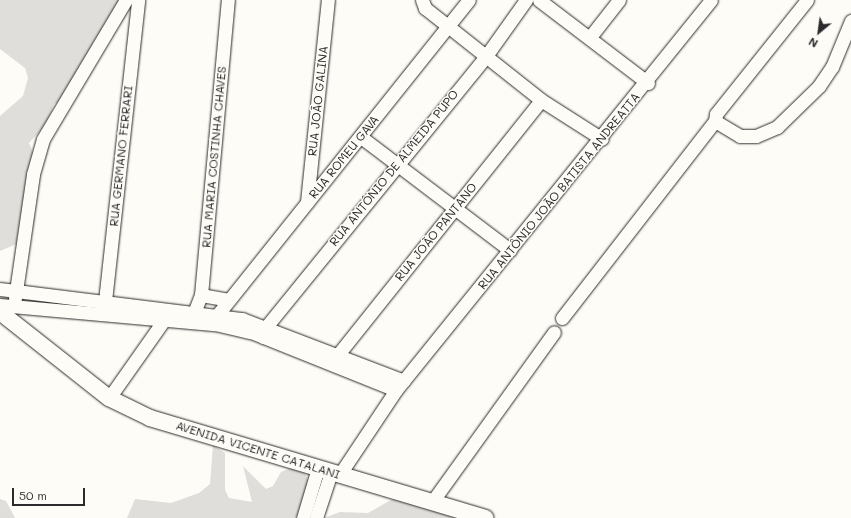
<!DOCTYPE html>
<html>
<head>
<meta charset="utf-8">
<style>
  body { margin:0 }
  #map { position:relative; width:851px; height:518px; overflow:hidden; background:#fdfcf7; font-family:Mali,sans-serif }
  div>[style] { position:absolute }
  .green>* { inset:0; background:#dfdeda }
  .roads { filter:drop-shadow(0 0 1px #2b2b2b) drop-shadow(0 0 1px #2b2b2b) }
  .minor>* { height:13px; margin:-6.5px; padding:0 6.5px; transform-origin:6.5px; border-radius:6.5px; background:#fdfcf7 }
  .major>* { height:16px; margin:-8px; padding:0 8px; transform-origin:8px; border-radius:8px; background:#fdfcf7 }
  span { translate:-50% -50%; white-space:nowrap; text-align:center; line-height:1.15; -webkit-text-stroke:3px #fdfcf7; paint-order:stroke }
  .street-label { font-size:12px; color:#2b2b2b }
  .north { position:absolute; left:799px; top:12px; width:40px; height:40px; -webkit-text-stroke:3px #fdfcf7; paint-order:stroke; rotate:209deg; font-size:11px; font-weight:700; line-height:16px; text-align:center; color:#2b2b2b }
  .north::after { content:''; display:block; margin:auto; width:14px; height:18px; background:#2b2b2b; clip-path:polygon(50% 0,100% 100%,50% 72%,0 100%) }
  .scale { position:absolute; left:12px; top:488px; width:73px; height:18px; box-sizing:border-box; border:2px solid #2b2b2b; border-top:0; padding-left:5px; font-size:12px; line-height:14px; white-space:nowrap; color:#2b2b2b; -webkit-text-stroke:3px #fdfcf7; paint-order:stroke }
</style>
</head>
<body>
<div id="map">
  <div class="green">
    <i style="clip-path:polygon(0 0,121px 0,64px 100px,54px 104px,47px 123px,29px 143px,38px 165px,34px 223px,26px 240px,0 251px,0 116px,23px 96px,28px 78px,25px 68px,0 49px)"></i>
    <i style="clip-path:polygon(213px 445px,225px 453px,225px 490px,229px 498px,252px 502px,243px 466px,266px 489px,273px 486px,281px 472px,291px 468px,304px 471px,309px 482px,308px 498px,296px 518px,127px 518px,135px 499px,171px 503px,199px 493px,210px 484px)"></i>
    <i style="clip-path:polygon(406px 497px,466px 518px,324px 518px,340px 512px,368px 513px,391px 500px)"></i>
    <i style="clip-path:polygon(0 499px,6px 501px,15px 518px,0 518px)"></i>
  </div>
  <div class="roads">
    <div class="minor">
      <i style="left:422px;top:0;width:9px;rotate:69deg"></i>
      <i style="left:425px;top:8px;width:148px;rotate:38.4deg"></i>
      <i style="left:541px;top:100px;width:72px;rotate:32.6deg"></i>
      <i style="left:539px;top:0;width:137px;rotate:37.3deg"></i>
      <i style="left:807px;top:0;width:146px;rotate:128.6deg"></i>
      <i style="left:716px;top:114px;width:7px;rotate:98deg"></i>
      <i style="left:715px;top:121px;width:29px;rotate:31deg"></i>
      <i style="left:740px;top:136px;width:16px"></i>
      <i style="left:756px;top:136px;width:23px;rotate:-23deg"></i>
      <i style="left:777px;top:127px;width:59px;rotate:-44.3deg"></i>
      <i style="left:819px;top:86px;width:23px;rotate:-56deg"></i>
      <i style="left:832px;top:67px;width:50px;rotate:-67.6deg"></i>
      <i style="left:590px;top:37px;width:47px;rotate:-51.9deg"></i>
      <i style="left:361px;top:137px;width:187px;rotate:37.2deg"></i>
      <i style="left:307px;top:202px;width:203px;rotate:-84.1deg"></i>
      <i style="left:0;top:289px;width:244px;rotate:7.1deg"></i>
      <i style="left:242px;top:319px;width:173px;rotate:20.9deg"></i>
      <i style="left:201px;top:295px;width:28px;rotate:10deg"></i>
      <i style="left:15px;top:298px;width:125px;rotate:-81.7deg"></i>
      <i style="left:33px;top:174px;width:36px;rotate:-74deg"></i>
      <i style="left:43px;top:139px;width:162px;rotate:-59.2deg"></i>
      <i style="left:0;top:305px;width:216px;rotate:5.1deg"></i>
      <i style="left:215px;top:324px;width:37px;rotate:13deg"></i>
      <i style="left:251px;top:332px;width:156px;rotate:21.8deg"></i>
      <i style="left:104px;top:310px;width:312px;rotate:-83.7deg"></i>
      <i style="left:194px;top:313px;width:19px;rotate:-69deg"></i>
      <i style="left:201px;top:295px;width:296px;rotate:-84.8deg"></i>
      <i style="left:562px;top:318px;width:249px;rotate:-52.2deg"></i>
      <i style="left:215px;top:324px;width:10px;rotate:-73deg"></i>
      <i style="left:218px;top:314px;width:402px;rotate:-51.4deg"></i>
      <i style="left:263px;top:337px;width:10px;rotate:-73deg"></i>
      <i style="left:266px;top:327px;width:349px;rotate:-50.9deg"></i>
      <i style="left:486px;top:56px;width:69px;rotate:-54.5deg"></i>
      <i style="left:332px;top:362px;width:335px;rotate:-51.4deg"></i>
      <i style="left:109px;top:398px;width:95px;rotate:-54.8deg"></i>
      <i style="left:340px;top:474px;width:101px;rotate:-56.3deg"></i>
      <i style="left:396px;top:390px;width:501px;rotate:-51.07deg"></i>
      <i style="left:432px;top:502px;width:209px;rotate:-54.3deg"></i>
      <i style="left:303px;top:518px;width:52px;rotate:-73.3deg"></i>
      <i style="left:316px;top:518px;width:48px;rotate:-71.9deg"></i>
    </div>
    <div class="major">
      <i style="left:0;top:312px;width:139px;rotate:38.3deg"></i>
      <i style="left:109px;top:398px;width:46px;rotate:26deg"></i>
      <i style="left:150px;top:418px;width:350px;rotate:16.6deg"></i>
    </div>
  </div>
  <div class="street-label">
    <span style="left:318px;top:101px;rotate:-84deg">RUA JOÃO GALINA</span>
    <span style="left:121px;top:156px;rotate:-84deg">RUA GERMANO FERRARI</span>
    <span style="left:214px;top:157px;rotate:-85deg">RUA MARIA COSTINHA CHAVES</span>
    <span style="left:344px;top:157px;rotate:-51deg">RUA ROMEU GAVA</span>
    <span style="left:394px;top:168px;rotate:-51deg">RUA ANTÔNIO DE ALMEIDA PUPO</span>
    <span style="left:559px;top:191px;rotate:-51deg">RUA ANTÔNIO JOÃO BATISTA ANDREATTA</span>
    <span style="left:436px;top:232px;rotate:-51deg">RUA JOÃO PANTANO</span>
    <span style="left:258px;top:450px;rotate:17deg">AVENIDA VICENTE CATALANI</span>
  </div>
  <div class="north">N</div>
  <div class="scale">50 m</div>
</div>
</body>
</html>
